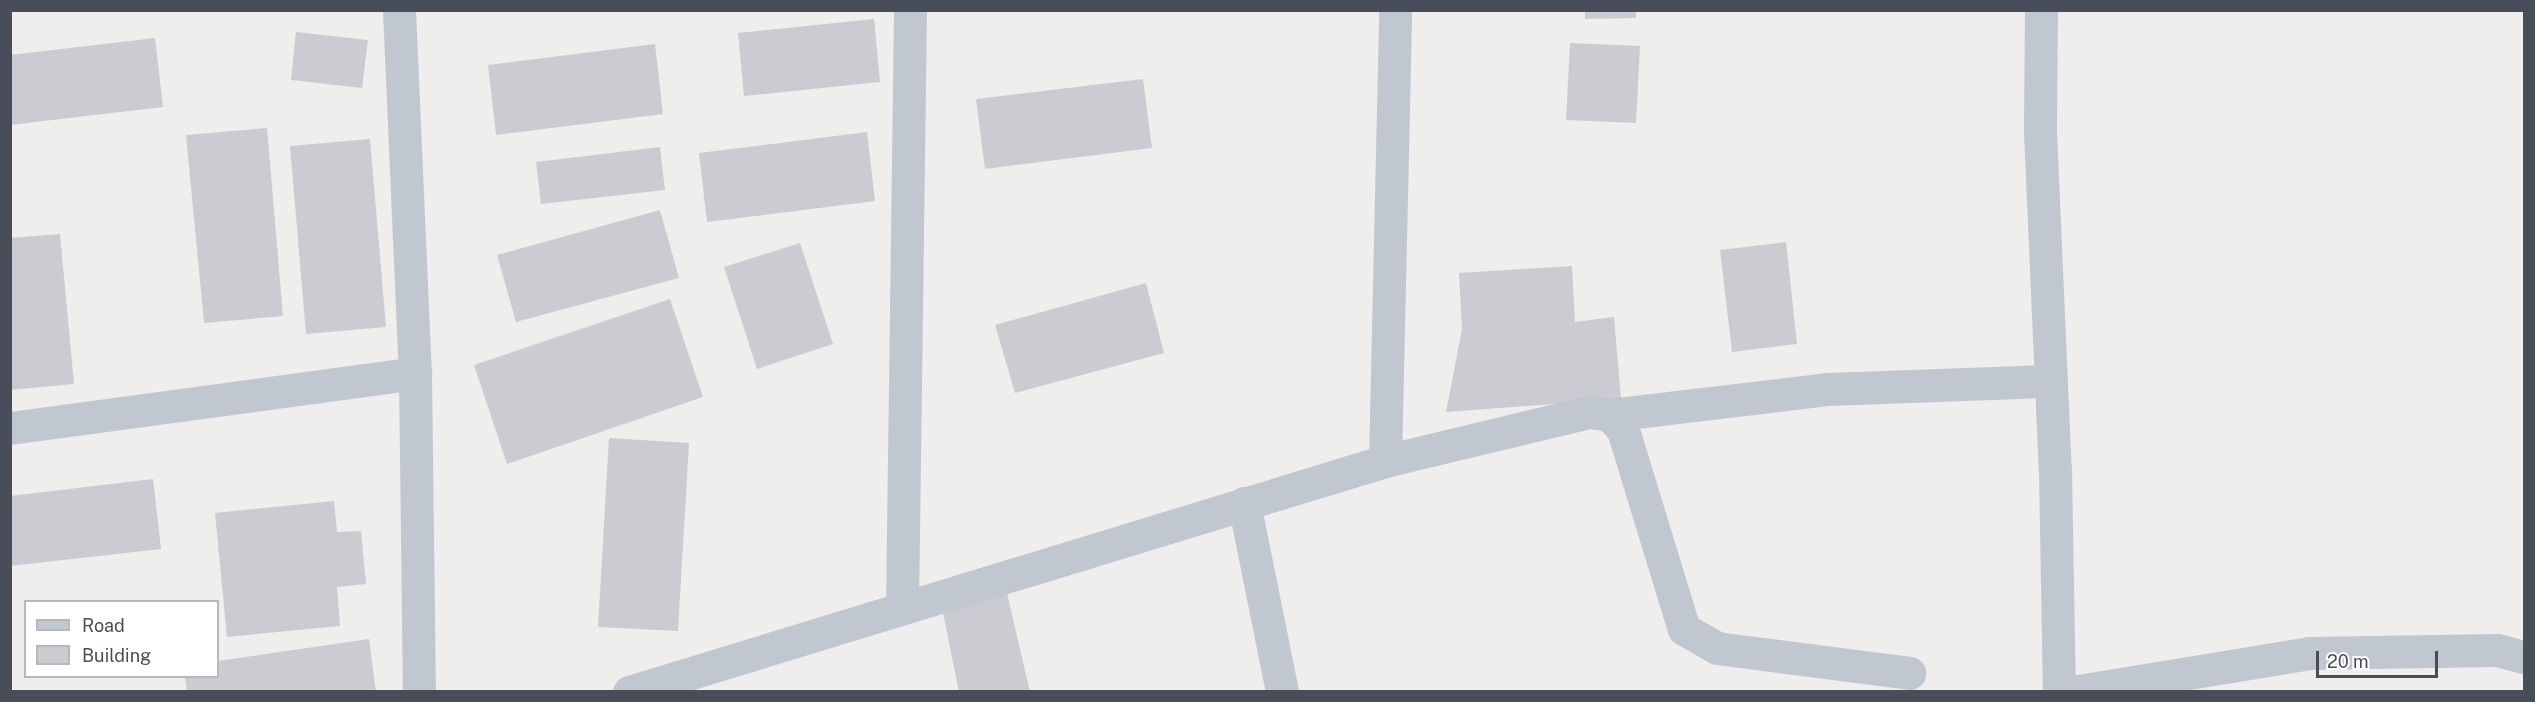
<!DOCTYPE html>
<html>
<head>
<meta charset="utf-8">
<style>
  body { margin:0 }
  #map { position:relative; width:2535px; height:702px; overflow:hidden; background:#f0eded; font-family:"Public Sans",sans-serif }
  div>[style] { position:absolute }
  .building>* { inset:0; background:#cbcbd2 }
  .street>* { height:33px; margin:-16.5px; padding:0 16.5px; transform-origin:16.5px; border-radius:16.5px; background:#c1c7d1 }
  span { translate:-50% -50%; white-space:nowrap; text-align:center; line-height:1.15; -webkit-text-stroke:4.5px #fff; paint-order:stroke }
  .frame { position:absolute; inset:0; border:12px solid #474d59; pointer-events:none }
  .legend { position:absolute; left:24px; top:600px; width:195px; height:78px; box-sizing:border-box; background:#fff; border:2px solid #b5b8bd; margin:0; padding:8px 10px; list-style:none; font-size:18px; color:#474d59 }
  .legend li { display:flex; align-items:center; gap:12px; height:30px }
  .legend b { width:30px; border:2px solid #b5b8bd }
  .scale { position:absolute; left:2316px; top:651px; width:122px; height:27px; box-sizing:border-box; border:3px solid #474d59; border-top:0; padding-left:8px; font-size:18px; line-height:21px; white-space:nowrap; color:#474d59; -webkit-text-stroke:4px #fff; paint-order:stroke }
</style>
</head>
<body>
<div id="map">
  <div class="building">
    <i style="clip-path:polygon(1585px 10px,1636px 10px,1636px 18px,1585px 19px)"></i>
    <i style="clip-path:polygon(874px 19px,880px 82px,744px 96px,738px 33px)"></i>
    <i style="clip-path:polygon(296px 32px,368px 40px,362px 88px,291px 80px)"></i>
    <i style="clip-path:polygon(155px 38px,163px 107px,10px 125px,10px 55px)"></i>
    <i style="clip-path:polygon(1570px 43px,1640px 46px,1636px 123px,1566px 120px)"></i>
    <i style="clip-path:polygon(655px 44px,663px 114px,496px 135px,488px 65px)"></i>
    <i style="clip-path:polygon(1143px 79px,1152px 148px,985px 169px,976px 99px)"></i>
    <i style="clip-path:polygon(267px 128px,283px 316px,204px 323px,186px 135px)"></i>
    <i style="clip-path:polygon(867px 132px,875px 201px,707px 222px,699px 153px)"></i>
    <i style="clip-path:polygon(370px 139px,386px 327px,306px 334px,290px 146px)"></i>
    <i style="clip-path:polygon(660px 147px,665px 190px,541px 204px,536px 162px)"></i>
    <i style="clip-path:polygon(660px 210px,679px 278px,516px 322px,497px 255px)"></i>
    <i style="clip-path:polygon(60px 234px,74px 384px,10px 390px,10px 238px)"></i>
    <i style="clip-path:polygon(1786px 242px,1797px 344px,1732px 352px,1720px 250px)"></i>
    <i style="clip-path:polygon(800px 243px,833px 344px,757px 369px,724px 267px)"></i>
    <i style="clip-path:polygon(1572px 266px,1575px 322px,1614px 317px,1621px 399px,1446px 412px,1462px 329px,1459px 273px)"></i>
    <i style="clip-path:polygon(1146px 283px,1164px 353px,1015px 393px,995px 325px)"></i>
    <i style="clip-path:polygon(670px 299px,703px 397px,507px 464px,474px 365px)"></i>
    <i style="clip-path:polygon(609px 438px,689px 443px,678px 631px,598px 627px)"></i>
    <i style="clip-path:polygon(153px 479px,161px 549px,10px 566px,10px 496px)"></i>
    <i style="clip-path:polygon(334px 501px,337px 532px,361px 531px,366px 584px,337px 587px,340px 626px,227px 637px,215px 513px)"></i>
    <i style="clip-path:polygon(1007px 593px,1030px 692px,959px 692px,942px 608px)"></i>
    <i style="clip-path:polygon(369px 639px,376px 692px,187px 692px,185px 676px,218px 676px,218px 661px)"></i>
  </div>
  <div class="street">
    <i style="left:399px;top:10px;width:363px;rotate:87.5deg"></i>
    <i style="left:415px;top:373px;width:319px;rotate:89.3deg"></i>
    <i style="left:2041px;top:10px;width:122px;rotate:90.5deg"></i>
    <i style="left:2040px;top:132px;width:337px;rotate:87.5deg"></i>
    <i style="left:2055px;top:469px;width:223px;rotate:89deg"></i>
    <i style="left:1610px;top:415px;width:220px;rotate:-6.8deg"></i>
    <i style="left:1828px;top:389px;width:221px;rotate:-2.1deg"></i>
    <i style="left:10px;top:428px;width:409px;rotate:-7.7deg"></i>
    <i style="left:1385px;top:461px;width:451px;rotate:-88.7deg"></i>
    <i style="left:1244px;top:503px;width:193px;rotate:78.6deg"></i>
    <i style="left:902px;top:607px;width:597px;rotate:-89.23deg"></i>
    <i style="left:629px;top:692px;width:791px;rotate:-16.99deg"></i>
    <i style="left:1385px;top:461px;width:210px;rotate:-13.5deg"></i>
    <i style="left:1589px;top:412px;width:21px;rotate:8deg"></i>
    <i style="left:1610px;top:415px;width:20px;rotate:49deg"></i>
    <i style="left:1623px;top:430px;width:208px;rotate:73deg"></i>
    <i style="left:1684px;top:629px;width:38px;rotate:30deg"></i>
    <i style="left:1717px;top:648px;width:194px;rotate:7.4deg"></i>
    <i style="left:2072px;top:692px;width:240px;rotate:-9.3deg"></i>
    <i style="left:2309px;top:653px;width:188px;rotate:-0.9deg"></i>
    <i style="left:2497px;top:650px;width:28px;rotate:15deg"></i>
  </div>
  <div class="frame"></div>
  <ul class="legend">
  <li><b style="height:8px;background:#c1c7d1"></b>Road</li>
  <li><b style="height:16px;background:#cbcbd2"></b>Building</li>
  </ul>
  <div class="scale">20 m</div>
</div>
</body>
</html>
